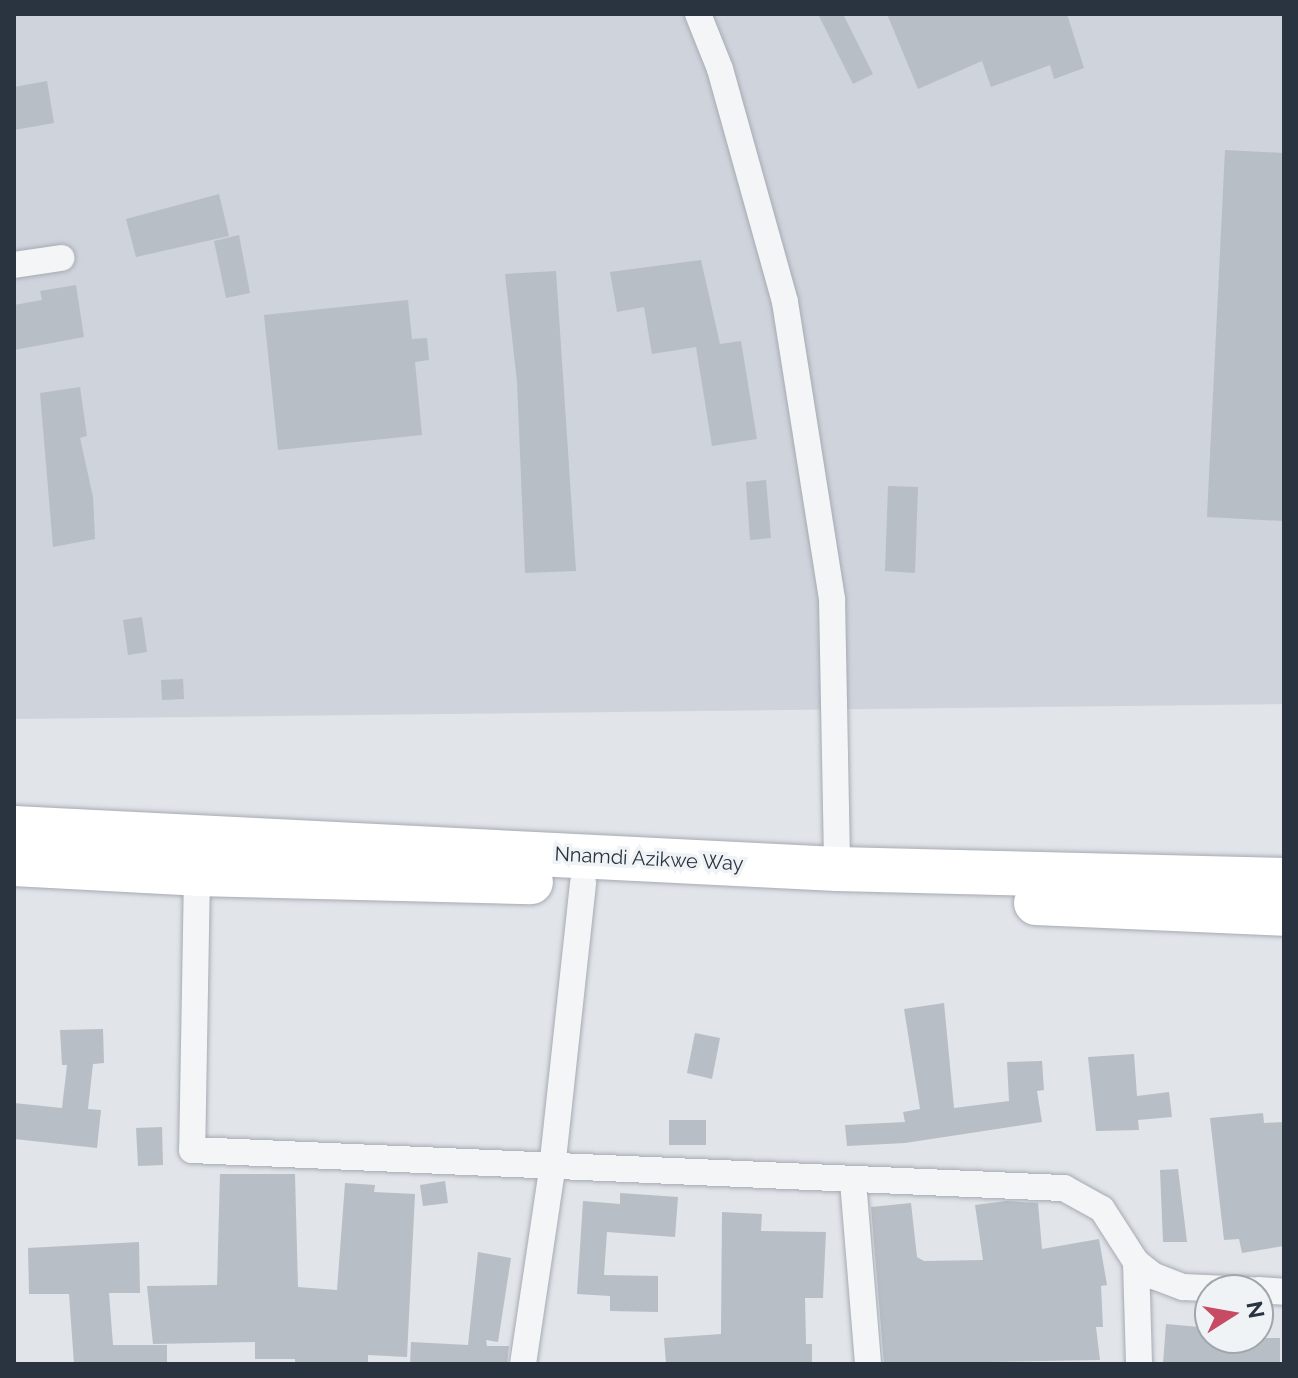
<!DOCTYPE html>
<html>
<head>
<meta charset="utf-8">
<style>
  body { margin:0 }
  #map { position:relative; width:1298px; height:1378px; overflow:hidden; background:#e1e4e9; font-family:Raleway,sans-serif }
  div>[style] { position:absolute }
  .built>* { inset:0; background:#cfd3db }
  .building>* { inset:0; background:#b8bec5 }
  .roads { filter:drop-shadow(0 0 2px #a6abb3) drop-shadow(0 0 2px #a6abb3) }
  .street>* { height:26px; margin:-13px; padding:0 13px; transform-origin:13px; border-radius:13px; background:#f3f5f7 }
  .highway>* { height:44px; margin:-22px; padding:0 22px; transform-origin:22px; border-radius:22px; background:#fff }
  span { translate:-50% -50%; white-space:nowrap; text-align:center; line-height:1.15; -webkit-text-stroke:7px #f0f3f6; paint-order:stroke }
  .street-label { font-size:20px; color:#2a3340 }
  .frame { position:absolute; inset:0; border:16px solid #2a3340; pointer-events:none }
  .north { position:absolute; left:1194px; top:1274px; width:80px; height:80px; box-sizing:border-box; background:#f0f3f6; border:2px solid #a1a6ad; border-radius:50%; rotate:79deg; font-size:22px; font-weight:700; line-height:32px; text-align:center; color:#2a3340 }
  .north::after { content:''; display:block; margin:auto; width:28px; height:36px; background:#c84b64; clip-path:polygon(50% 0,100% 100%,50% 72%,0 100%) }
</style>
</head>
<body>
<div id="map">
  <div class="built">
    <i style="clip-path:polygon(14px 14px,1284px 14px,1284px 704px,14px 719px)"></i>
  </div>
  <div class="building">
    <i style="clip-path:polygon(818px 14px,843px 14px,873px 74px,853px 84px)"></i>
    <i style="clip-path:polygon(887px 14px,1067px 14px,1084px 68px,1054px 79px,1050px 65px,991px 87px,982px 61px,918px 89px)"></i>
    <i style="clip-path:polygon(47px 81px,54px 123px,14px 130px,14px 87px)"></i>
    <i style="clip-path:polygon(1225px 150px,1284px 153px,1284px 521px,1207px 517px)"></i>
    <i style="clip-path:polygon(219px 194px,229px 236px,136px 257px,126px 219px)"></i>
    <i style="clip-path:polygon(239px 235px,250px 293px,226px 298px,214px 241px)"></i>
    <i style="clip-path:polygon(701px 260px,720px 344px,741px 341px,757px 439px,712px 446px,696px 347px,652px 354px,644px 307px,617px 312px,610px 272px)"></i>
    <i style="clip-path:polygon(556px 271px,576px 571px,525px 573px,517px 382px,505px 274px)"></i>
    <i style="clip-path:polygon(76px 285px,84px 337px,14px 350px,14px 305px,42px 300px,40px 291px)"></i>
    <i style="clip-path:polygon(408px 300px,412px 339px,427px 338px,429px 360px,415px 362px,422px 435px,278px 450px,264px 315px)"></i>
    <i style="clip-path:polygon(80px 387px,87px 436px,80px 438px,93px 497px,95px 539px,53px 547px,40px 393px)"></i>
    <i style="clip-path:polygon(766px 480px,771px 538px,750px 540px,746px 482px)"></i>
    <i style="clip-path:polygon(888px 486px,918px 487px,915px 573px,885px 571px)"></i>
    <i style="clip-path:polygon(142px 617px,147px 652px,128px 655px,123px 620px)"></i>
    <i style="clip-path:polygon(183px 679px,184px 699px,162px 700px,161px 680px)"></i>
    <i style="clip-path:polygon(944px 1003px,954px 1108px,1009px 1101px,1007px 1062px,1042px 1061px,1044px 1090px,1037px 1091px,1042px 1122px,905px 1143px,847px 1146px,845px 1125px,905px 1122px,903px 1112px,920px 1109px,904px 1009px)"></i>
    <i style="clip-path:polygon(103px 1029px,104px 1063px,93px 1064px,88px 1109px,101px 1110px,97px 1148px,14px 1139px,14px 1103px,62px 1108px,67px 1065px,62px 1065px,60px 1030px)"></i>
    <i style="clip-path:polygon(695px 1033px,720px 1038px,712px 1079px,687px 1073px)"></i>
    <i style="clip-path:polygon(1134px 1054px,1137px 1096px,1169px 1092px,1172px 1117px,1138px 1120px,1139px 1130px,1096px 1131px,1088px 1057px)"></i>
    <i style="clip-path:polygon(1263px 1113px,1264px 1123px,1284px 1122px,1284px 1246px,1242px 1253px,1239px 1239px,1224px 1240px,1210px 1118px)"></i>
    <i style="clip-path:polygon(669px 1120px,706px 1120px,706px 1145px,669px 1145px)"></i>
    <i style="clip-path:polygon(162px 1127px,163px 1165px,138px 1166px,136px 1128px)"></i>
    <i style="clip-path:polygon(1178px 1169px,1187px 1242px,1163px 1242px,1160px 1170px)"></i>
    <i style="clip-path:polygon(220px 1174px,295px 1174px,298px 1287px,337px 1290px,345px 1183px,375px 1185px,374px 1192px,415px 1194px,407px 1357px,368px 1355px,368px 1364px,295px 1364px,295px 1359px,255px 1359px,255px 1342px,153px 1344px,147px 1286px,217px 1285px)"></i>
    <i style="clip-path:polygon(445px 1181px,448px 1203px,423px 1206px,420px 1185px)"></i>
    <i style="clip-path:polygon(620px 1193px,678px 1197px,675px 1237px,607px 1232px,604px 1275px,658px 1276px,658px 1312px,610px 1311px,610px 1296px,577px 1294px,583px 1201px,620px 1204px)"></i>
    <i style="clip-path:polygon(1006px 1201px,1038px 1203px,1042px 1249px,1099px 1239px,1107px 1285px,1101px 1286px,1103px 1327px,1096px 1327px,1100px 1360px,884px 1364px,871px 1207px,911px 1203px,917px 1257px,924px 1261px,983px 1260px,975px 1205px)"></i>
    <i style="clip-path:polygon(722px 1212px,762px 1214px,761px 1231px,826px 1232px,823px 1298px,805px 1298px,806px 1344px,812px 1344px,812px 1364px,666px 1364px,664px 1338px,721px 1334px)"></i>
    <i style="clip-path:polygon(139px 1242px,140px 1293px,109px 1293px,113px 1345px,167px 1345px,167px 1364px,74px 1364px,69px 1294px,29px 1294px,28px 1248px)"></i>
    <i style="clip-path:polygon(478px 1252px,511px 1258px,498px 1342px,486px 1340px,487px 1346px,509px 1346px,507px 1364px,410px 1364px,411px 1342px,468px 1345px)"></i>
    <i style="clip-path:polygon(1166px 1324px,1210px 1328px,1210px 1338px,1280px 1338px,1280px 1364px,1163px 1364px)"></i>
  </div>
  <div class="roads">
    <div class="street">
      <i style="left:698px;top:14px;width:59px;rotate:68.2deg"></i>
      <i style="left:720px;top:69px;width:242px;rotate:74.4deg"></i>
      <i style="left:785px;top:302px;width:301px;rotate:81deg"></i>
      <i style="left:832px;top:599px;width:270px;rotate:88.9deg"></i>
      <i style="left:14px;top:265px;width:48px;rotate:-8.5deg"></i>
      <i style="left:197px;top:874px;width:276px;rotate:91deg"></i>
      <i style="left:192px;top:1150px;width:873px;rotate:2.5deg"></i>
      <i style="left:1064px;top:1188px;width:43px;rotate:28.9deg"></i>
      <i style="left:1102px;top:1209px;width:63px;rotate:57.3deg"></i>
      <i style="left:1136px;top:1262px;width:23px;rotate:38deg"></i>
      <i style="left:1154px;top:1276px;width:31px;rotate:21deg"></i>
      <i style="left:1183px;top:1287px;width:67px;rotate:2.6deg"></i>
      <i style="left:853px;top:1181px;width:184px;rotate:85.3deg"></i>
      <i style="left:1136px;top:1262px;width:102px;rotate:88.3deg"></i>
      <i style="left:1258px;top:1290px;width:26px;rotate:4deg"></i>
      <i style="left:523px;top:1364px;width:197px;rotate:-81.5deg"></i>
      <i style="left:552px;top:1169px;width:288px;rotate:-83.8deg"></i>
    </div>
    <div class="highway">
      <i style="left:14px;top:828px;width:824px;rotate:2.85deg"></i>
      <i style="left:837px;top:869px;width:447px;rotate:1.4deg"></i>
      <i style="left:14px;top:864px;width:183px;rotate:3.1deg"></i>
      <i style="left:197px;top:874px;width:334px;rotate:1.4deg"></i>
      <i style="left:1036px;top:903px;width:248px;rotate:2.5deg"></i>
    </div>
  </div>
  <div class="street-label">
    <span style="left:649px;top:859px;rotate:3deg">Nnamdi Azikwe Way</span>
  </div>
  <div class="frame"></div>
  <div class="north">N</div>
</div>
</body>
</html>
